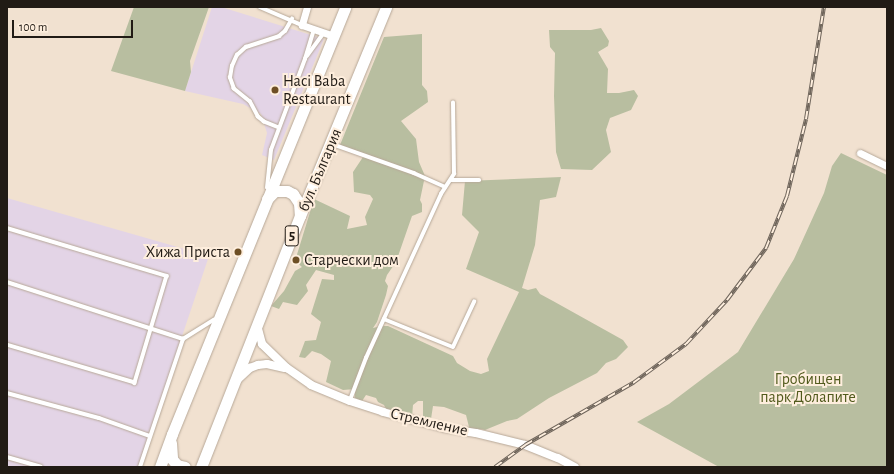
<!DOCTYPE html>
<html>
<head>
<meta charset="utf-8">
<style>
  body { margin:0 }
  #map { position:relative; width:894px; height:474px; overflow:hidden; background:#f1e1d0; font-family:"Alegreya Sans",sans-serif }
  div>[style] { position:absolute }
  .commercial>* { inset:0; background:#e3d4e6 }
  .green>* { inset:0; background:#b8bea0 }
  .roads { filter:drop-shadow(0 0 1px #b7a898) drop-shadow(0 0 1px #b7a898) }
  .service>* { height:3.5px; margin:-1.75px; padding:0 1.75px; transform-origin:1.75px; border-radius:1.75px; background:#fff }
  .minor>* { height:7px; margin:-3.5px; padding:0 3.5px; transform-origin:3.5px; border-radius:3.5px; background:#fff }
  .tertiary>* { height:8px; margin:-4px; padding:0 4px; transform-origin:4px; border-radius:4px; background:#fff }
  .trunk>* { height:11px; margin:-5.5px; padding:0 5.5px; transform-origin:5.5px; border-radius:5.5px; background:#fff }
  .rail>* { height:4px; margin-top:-2px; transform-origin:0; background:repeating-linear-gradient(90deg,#feeedd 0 8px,#6f655b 0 16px); box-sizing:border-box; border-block:1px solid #6f655b }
  .dots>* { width:11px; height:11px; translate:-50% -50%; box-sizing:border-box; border:2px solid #feeedd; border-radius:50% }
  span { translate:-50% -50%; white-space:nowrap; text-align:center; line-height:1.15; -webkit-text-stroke:4px #feeedd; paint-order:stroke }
  .shield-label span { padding:1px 3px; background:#feeedd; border:1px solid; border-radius:3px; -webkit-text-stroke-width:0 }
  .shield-label { font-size:15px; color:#211b15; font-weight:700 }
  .poi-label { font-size:16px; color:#211b15 }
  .left { translate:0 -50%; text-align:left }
  .right { translate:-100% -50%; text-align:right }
  .street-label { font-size:16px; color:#211b15 }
  .park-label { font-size:16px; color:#515a1c }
  .frame { position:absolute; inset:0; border:8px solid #211b15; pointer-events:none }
  .scale { position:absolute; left:12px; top:20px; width:121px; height:18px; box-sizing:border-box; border:2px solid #211b15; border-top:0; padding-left:5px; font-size:12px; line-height:14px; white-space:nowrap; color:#211b15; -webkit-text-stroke:3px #feeedd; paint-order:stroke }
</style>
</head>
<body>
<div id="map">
  <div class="commercial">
    <i style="clip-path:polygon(212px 7px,221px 7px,324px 39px,274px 160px,262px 155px,267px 133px,261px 114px,243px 104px,185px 91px)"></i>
    <i style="clip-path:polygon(7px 198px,209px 256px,138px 467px,7px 467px)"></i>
  </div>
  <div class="green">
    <i style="clip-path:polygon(134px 7px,209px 7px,190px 61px,191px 72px,185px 91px,111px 71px)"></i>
    <i style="clip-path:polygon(601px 28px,609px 41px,608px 46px,598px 52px,608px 69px,607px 93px,619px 93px,634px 90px,638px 96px,631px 110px,610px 118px,606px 130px,611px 152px,592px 170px,561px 169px,556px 152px,554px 96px,555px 53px,550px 47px,549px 30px,591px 30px)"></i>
    <i style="clip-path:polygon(422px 34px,422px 85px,427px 91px,428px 102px,401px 121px,416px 139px,419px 162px,425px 176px,420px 200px,422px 204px,422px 212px,412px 216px,396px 262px,387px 275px,385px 281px,388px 286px,386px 295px,377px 322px,373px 328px,381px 326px,388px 326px,453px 356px,457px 363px,470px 371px,481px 374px,489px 371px,487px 359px,519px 292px,466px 269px,479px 232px,462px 215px,465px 181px,561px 177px,556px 197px,540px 200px,535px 245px,522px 288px,528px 290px,536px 288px,540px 294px,553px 301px,623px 340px,628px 347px,616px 359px,606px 363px,597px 373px,549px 398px,517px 419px,507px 421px,485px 430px,480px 429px,476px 433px,470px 431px,466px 415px,444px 407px,433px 406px,431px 419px,423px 418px,423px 401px,418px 401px,413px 405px,412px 417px,387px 411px,384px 405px,378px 402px,376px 398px,366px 395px,362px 401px,355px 398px,355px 389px,343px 390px,326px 382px,331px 361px,321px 354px,312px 351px,305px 358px,299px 357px,305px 341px,316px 340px,321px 322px,311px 314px,322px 279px,334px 280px,334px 275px,316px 270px,306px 285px,308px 291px,297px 305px,283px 302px,279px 309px,271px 306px,284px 291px,295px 271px,302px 267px,295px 261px,314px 199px,350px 216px,347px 229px,367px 225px,365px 217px,373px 199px,370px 195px,354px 192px,353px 172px,365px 154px,340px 145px,384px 37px)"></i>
    <i style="clip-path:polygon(841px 153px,887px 175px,887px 467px,719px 467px,637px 422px,669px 404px,738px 352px,794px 259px,824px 193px,832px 166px)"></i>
  </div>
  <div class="roads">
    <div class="service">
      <i style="left:260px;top:7px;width:46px;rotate:23.2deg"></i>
      <i style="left:307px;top:56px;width:29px;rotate:-54deg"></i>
      <i style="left:279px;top:128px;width:16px;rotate:-158deg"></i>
      <i style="left:264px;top:122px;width:8px;rotate:-140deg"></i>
      <i style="left:258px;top:117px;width:17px;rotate:-118deg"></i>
      <i style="left:250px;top:102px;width:21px;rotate:-141deg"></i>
      <i style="left:234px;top:89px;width:12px;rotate:-110deg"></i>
      <i style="left:230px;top:78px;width:12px;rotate:-81deg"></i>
      <i style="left:232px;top:66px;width:12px;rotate:-66deg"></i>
      <i style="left:237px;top:55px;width:12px;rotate:-42deg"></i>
      <i style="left:246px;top:47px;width:35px;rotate:-18deg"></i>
      <i style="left:279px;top:36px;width:8px;rotate:-40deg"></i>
      <i style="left:285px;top:31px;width:14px;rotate:-60deg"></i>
      <i style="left:332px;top:144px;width:87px;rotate:19.5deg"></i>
      <i style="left:414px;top:173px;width:34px;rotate:24deg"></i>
      <i style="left:451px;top:180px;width:28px"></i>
      <i style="left:267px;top:188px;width:38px;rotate:-84deg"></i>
      <i style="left:271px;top:150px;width:97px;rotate:-69.5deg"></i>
      <i style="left:305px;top:59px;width:31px;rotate:-73deg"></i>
      <i style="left:7px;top:228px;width:167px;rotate:16.7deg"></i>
      <i style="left:167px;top:276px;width:112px;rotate:106.7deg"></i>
      <i style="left:135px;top:383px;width:134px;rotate:-163.5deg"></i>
      <i style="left:7px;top:282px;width:185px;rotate:17.9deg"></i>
      <i style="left:384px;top:319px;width:74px;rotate:22.1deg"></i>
      <i style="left:453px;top:347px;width:50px;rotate:-65deg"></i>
      <i style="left:7px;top:393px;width:95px;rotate:15.2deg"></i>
      <i style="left:99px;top:418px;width:54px;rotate:19.4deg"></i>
      <i style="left:350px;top:400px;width:45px;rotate:-69.1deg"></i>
      <i style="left:366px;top:358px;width:180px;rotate:-65.4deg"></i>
      <i style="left:441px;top:194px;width:24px;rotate:-57deg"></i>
      <i style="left:454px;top:174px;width:71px;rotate:-90.8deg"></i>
      <i style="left:7px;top:457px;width:35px;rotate:16deg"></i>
      <i style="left:140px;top:467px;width:135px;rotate:-71.4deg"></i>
      <i style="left:183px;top:339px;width:36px;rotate:-32deg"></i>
    </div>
    <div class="minor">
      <i style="left:307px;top:7px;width:19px;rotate:106deg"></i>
      <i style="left:302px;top:25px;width:34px;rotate:19deg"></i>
      <i style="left:860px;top:153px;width:30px;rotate:26deg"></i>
    </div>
    <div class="tertiary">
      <i style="left:257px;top:325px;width:20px;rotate:75deg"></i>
      <i style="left:262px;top:344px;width:35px;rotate:44deg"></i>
      <i style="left:287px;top:368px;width:29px;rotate:35deg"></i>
      <i style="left:311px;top:385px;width:42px;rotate:22.3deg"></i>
      <i style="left:350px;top:401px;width:35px;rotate:18deg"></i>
      <i style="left:383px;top:412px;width:63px;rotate:14.7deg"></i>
      <i style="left:444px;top:428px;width:32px;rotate:9deg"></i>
      <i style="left:476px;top:433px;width:50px;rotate:13.8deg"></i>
      <i style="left:525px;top:445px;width:35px;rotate:22deg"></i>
      <i style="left:558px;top:458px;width:19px;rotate:28deg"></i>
      <i style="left:237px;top:380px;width:18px;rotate:-43deg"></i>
      <i style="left:250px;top:368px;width:9px;rotate:-21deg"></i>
      <i style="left:258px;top:365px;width:9px;rotate:-6deg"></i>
      <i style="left:267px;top:364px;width:18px;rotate:13deg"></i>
    </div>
    <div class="trunk">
      <i style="left:267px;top:199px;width:11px;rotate:-45deg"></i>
      <i style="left:275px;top:191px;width:12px"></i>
      <i style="left:287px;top:191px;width:7px;rotate:27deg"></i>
      <i style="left:293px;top:194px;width:11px;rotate:56deg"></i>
      <i style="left:299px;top:203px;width:13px;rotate:86deg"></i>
      <i style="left:171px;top:443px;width:16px;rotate:86deg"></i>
      <i style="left:172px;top:459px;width:8px;rotate:50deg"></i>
      <i style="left:177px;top:465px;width:8px;rotate:14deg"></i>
      <i style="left:160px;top:467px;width:35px;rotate:-70deg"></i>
      <i style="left:172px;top:434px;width:461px;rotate:-67.9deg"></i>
      <i style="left:201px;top:467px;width:270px;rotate:-68.5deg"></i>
      <i style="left:300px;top:216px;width:226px;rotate:-67.6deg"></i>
    </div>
  </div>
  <div class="rail">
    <i style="left:495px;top:467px;width:37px;rotate:-36deg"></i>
    <i style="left:525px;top:445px;width:125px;rotate:-29.9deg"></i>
    <i style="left:633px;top:383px;width:66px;rotate:-36.3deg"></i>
    <i style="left:686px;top:344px;width:60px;rotate:-47deg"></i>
    <i style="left:727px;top:300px;width:65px;rotate:-53.1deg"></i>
    <i style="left:766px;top:248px;width:56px;rotate:-68deg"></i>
    <i style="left:787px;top:196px;width:79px;rotate:-76.1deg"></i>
    <i style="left:806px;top:119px;width:113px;rotate:-80.9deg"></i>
  </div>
  <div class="dots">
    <i style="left:275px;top:90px;background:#6e4f25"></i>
    <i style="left:238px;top:252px;background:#6e4f25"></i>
    <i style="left:296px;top:260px;background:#6e4f25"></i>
  </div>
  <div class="shield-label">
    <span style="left:292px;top:236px">5</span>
  </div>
  <div class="poi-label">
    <span class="left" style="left:283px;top:90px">Haci Baba<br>Restaurant</span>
    <span class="right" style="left:230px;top:252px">Хижа Приста</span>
    <span class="left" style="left:304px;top:260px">Старчески дом</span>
  </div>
  <div class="street-label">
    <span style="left:320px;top:170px;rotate:-67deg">бул. България</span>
    <span style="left:429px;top:422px;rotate:13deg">Стремление</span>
  </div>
  <div class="park-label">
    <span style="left:808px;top:388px">Гробищен<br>парк Долапите</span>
  </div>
  <div class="frame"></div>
  <div class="scale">100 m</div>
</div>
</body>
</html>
